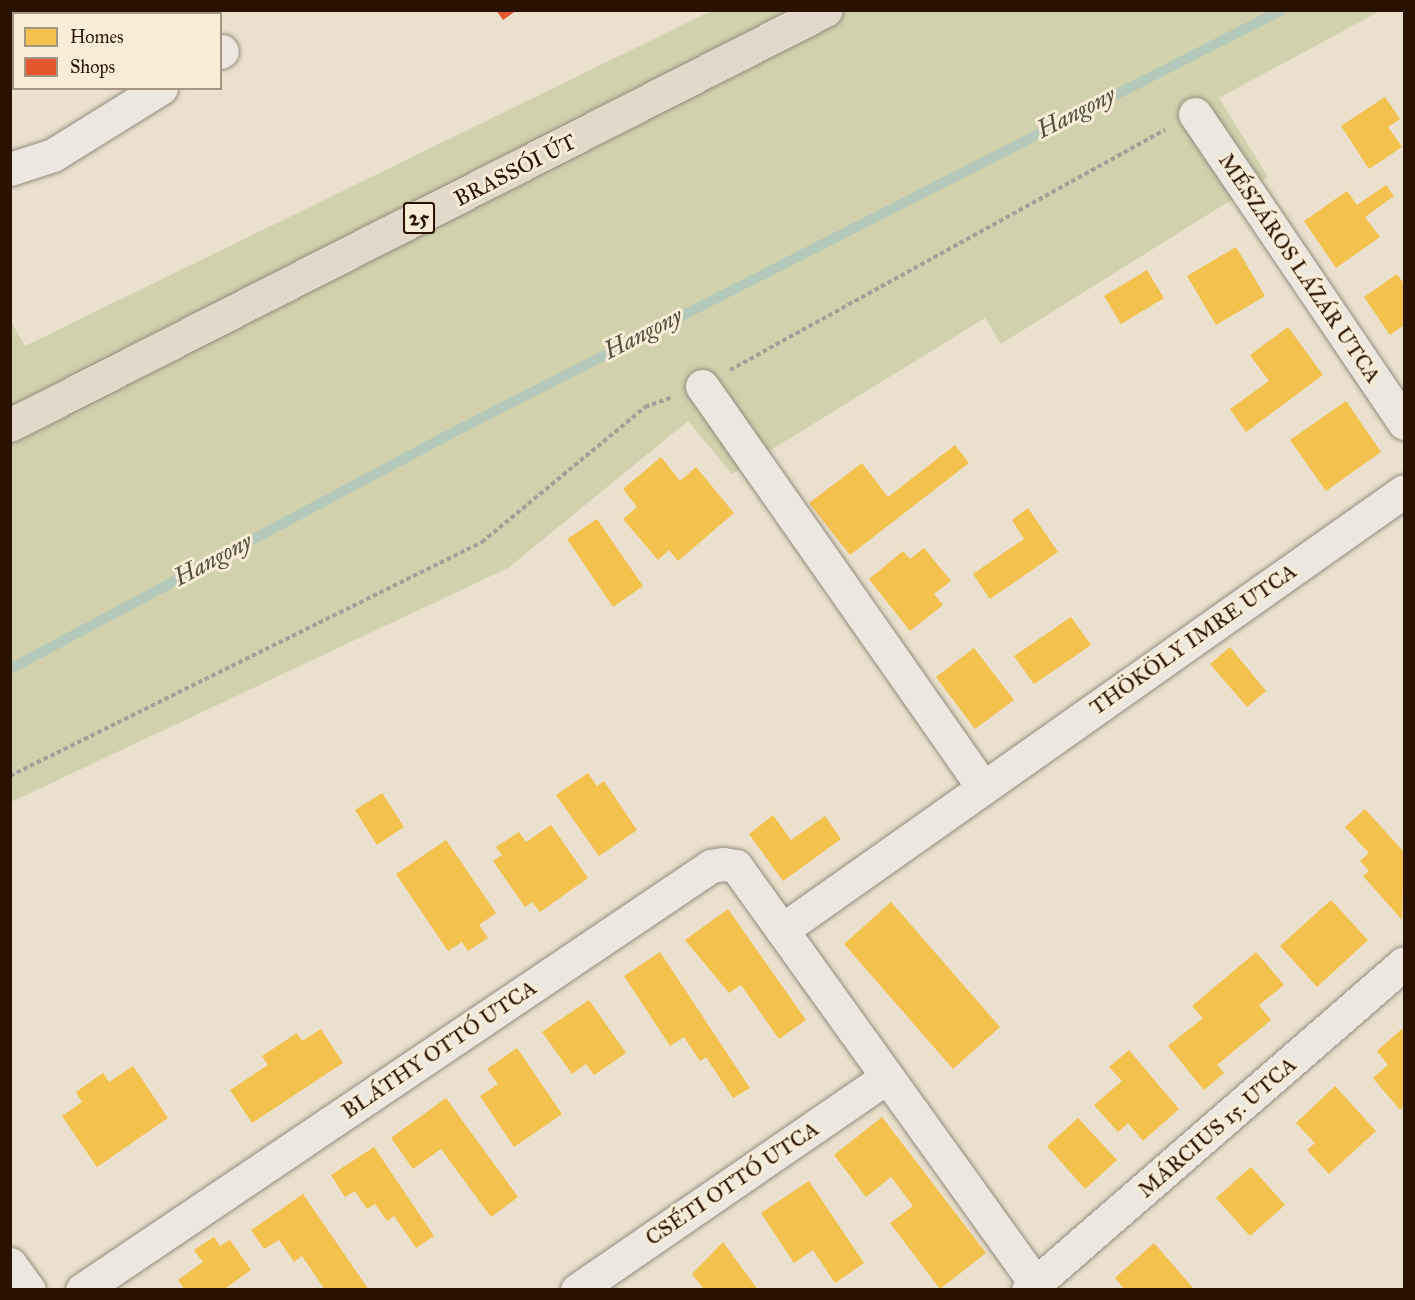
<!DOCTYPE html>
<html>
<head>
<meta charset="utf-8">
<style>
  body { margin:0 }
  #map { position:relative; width:1415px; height:1300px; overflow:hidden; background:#eae0cd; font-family:"IM FELL Great Primer",serif }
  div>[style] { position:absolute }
  .green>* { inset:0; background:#d1d1ad }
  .homes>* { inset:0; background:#f2c14e }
  .shops>* { inset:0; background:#e4572e }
  .stream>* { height:10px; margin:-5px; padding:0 5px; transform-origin:5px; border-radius:5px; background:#b4c9b9 }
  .path>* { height:4px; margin-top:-2px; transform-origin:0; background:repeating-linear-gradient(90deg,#a69f97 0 4.5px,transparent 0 7.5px) }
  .roads { filter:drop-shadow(0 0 2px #948b7f) drop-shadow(0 0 2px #948b7f) }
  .street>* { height:33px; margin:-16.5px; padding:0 16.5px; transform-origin:16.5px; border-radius:16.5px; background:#ede8df }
  .primary>* { height:33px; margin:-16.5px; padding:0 16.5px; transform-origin:16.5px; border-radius:16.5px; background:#e1d8c9 }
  span { translate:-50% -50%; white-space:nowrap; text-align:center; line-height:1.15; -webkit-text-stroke:6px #f9edd7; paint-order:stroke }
  .shield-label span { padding:2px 4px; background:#f9edd7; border:2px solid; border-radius:4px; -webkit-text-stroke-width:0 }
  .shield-label { font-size:21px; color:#2a1200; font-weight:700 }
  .street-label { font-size:22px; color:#2a1200 }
  .water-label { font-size:24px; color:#524f3e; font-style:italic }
  .frame { position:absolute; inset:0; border:12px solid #2a1200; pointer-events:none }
  .legend { position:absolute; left:12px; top:12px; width:210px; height:78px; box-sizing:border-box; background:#f9edd7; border:2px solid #a69581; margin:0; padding:8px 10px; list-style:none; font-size:18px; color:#2a1200 }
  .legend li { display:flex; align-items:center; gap:12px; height:30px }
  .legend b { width:30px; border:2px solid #a69581 }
</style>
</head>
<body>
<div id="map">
  <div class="green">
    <i style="clip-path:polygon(711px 11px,1380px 11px,1219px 98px,1268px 177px,1001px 344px,985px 318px,732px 474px,688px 421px,508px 568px,11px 802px,10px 320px,25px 346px)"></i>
  </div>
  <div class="homes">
    <i style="clip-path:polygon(1385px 97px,1400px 119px,1388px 127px,1402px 147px,1369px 169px,1341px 126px)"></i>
    <i style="clip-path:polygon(1386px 185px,1394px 196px,1365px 217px,1380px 237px,1336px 268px,1304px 221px,1347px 191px,1357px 205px)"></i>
    <i style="clip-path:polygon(1236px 247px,1265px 296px,1216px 325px,1187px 276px)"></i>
    <i style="clip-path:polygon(1147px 270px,1164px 298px,1121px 324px,1104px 296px)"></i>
    <i style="clip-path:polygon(1397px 274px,1404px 284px,1404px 325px,1390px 335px,1364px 297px)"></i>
    <i style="clip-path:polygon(1288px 327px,1323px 375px,1246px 432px,1230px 409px,1269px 381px,1250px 355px)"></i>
    <i style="clip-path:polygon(1346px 401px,1381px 452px,1326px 491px,1290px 440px)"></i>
    <i style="clip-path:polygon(955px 445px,969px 463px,850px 555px,809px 503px,862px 463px,888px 497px)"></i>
    <i style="clip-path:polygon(661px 457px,680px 481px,696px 467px,734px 513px,678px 561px,669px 550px,658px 560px,623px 519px,637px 507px,623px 489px)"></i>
    <i style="clip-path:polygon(1028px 508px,1058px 552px,990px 599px,973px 574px,1024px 539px,1012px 520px)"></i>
    <i style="clip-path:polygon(597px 519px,643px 586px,613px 607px,567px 539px)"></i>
    <i style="clip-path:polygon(924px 548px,951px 581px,934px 594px,943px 605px,910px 631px,869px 579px,903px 551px,910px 559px)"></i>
    <i style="clip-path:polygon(1071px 617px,1091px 645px,1034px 684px,1014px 656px)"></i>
    <i style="clip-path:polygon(1230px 647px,1266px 691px,1247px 707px,1210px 664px)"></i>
    <i style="clip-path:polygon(974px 648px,1014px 700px,975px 729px,936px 677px)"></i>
    <i style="clip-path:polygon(588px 773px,597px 786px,604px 781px,637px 830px,599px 856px,556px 795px)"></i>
    <i style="clip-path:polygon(382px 793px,404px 827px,377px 845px,355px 810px)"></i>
    <i style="clip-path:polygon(1365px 809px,1404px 852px,1402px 920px,1363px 876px,1369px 871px,1360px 861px,1369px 853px,1345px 827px)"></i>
    <i style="clip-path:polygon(773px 815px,791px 840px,825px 816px,841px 839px,783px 881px,749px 834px)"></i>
    <i style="clip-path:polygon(551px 825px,588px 878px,540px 912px,532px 902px,525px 907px,493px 861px,502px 855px,496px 847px,519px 832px,526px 842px)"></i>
    <i style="clip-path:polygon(446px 840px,496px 913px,479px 925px,488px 938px,468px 951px,462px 942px,448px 951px,396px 874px)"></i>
    <i style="clip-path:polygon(1331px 900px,1368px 940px,1317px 987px,1280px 946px)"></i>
    <i style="clip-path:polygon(891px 902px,1000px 1027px,953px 1069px,844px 944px)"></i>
    <i style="clip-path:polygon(728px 909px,806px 1020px,779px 1039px,741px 985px,729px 993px,685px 940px)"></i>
    <i style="clip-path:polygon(660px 952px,750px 1088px,733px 1098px,706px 1057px,700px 1061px,684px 1037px,670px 1046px,624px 976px)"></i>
    <i style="clip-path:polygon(1256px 952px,1284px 985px,1259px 1005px,1271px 1020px,1217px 1065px,1224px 1073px,1204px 1090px,1168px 1046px,1203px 1018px,1192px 1006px)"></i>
    <i style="clip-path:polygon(589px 1000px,626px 1053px,594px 1075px,586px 1064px,572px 1074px,542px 1032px)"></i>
    <i style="clip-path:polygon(1404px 1027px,1404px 1106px,1400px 1110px,1373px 1078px,1388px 1065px,1377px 1051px)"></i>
    <i style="clip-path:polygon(321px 1029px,343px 1063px,252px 1123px,230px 1090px,268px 1065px,262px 1056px,297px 1033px,302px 1041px)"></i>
    <i style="clip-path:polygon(517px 1048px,562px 1114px,514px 1147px,480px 1096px,498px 1084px,487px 1069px)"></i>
    <i style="clip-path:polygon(1129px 1050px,1179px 1109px,1143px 1141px,1128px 1123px,1118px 1132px,1094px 1105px,1122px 1081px,1109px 1067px)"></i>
    <i style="clip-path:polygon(133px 1066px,168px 1118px,97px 1167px,62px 1116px,82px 1102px,76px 1092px,103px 1073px,109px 1082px)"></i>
    <i style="clip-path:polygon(1335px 1086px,1376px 1131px,1329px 1174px,1307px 1150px,1315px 1143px,1296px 1123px)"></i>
    <i style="clip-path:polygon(446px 1098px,518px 1197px,491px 1217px,441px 1149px,413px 1169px,391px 1138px)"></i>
    <i style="clip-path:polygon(882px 1117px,986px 1253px,940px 1289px,890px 1223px,913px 1206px,891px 1177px,866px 1197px,834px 1155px)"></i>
    <i style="clip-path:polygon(1078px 1118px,1117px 1160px,1085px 1189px,1047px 1146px)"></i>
    <i style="clip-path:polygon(374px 1147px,434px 1236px,416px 1248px,394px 1216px,387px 1221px,375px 1204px,367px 1209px,355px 1191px,345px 1197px,331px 1175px)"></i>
    <i style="clip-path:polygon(1251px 1167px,1285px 1205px,1250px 1236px,1216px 1198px)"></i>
    <i style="clip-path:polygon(809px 1181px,864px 1263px,835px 1283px,813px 1250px,794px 1263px,761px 1213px)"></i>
    <i style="clip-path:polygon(303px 1194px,369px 1290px,325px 1290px,302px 1256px,294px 1262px,279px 1240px,264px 1249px,251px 1230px)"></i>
    <i style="clip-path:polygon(214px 1237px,220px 1246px,230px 1240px,251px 1270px,223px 1290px,185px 1290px,178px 1280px,203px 1262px,194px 1250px)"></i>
    <i style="clip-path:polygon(723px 1242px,758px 1290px,703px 1288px,692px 1274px)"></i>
    <i style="clip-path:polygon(1154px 1243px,1195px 1290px,1125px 1290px,1115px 1278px)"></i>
  </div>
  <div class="shops">
    <i style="clip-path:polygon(10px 10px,79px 10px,81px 14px,14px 14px,10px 72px)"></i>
    <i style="clip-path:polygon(496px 10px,517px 10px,503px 20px)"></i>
  </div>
  <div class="stream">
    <i style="left:10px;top:669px;width:506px;rotate:-28.09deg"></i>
    <i style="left:456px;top:431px;width:927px;rotate:-27.01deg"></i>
  </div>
  <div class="path">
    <i style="left:730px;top:370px;width:497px;rotate:-28.9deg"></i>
    <i style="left:10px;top:776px;width:527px;rotate:-26.37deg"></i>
    <i style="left:482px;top:542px;width:212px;rotate:-39.6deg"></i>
    <i style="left:645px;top:407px;width:29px;rotate:-20deg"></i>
  </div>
  <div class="roads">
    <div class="street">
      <i style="left:220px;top:52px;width:2px;rotate:-27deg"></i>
      <i style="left:1195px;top:114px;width:373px;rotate:55.9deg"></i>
      <i style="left:10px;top:169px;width:45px;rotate:-18deg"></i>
      <i style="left:53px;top:155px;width:127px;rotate:-31.8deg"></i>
      <i style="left:702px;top:386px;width:488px;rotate:55deg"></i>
      <i style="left:782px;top:930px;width:761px;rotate:-35.21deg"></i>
      <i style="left:10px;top:1264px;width:32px;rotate:54deg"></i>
      <i style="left:82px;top:1290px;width:759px;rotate:-33.98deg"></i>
      <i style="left:711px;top:866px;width:12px;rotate:-9deg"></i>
      <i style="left:723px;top:864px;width:13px;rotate:9deg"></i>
      <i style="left:736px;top:866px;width:515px;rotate:54.33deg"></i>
      <i style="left:577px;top:1290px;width:376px;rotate:-34.5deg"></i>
      <i style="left:1028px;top:1290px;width:498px;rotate:-41deg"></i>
    </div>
    <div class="primary">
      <i style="left:10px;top:425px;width:915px;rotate:-26.96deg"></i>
    </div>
  </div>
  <div class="shield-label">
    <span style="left:419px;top:218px">25</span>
  </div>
  <div class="street-label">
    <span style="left:515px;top:170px;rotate:-27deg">BRASSÓI ÚT</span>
    <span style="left:1300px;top:268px;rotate:56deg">MÉSZÁROS LÁZÁR UTCA</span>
    <span style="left:1193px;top:639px;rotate:-35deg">THÖKÖLY IMRE UTCA</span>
    <span style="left:439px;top:1049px;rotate:-34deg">BLÁTHY OTTÓ UTCA</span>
    <span style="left:1217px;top:1127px;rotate:-41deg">MÁRCIUS 15. UTCA</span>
    <span style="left:732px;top:1183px;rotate:-34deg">CSÉTI OTTÓ UTCA</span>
  </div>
  <div class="water-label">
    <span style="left:1076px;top:113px;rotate:-27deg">Hangony</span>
    <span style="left:643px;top:334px;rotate:-27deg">Hangony</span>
    <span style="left:213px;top:560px;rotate:-28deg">Hangony</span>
  </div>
  <div class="frame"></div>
  <ul class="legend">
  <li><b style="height:16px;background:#f2c14e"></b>Homes</li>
  <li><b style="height:16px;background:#e4572e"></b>Shops</li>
  </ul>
</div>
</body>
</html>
